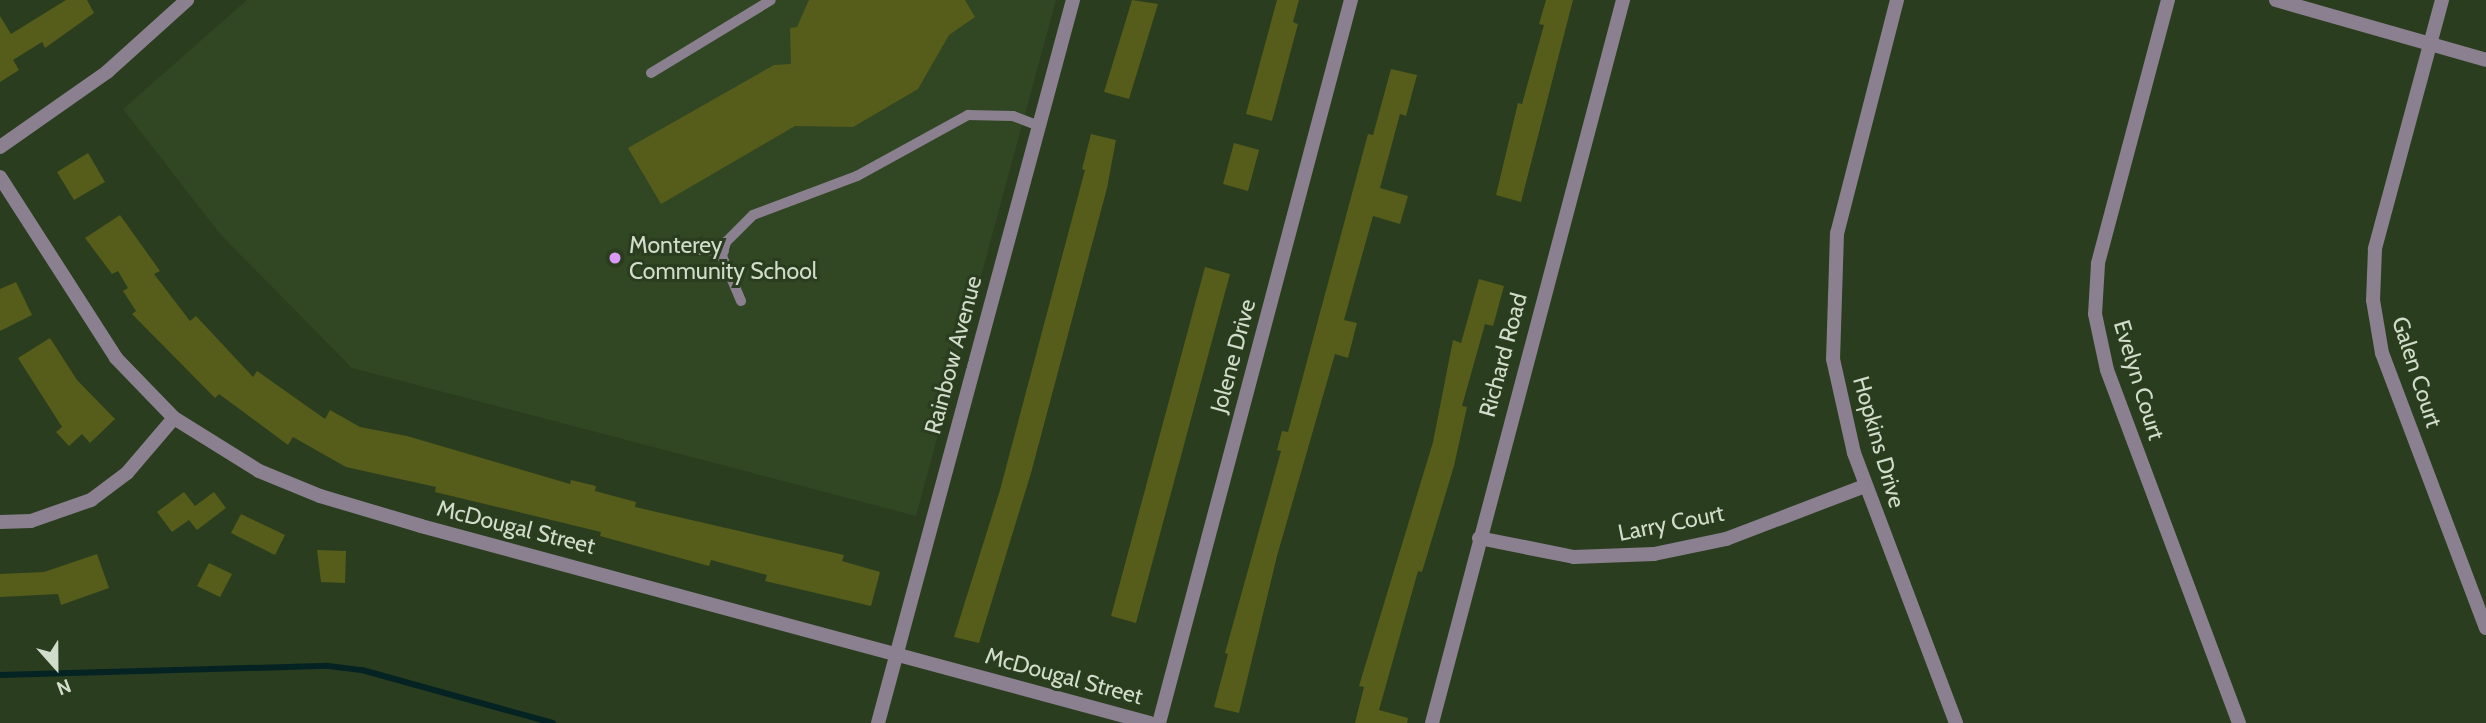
<!DOCTYPE html>
<html>
<head>
<meta charset="utf-8">
<style>
  body { margin:0 }
  #map { position:relative; width:2486px; height:723px; overflow:hidden; background:#2a3d1f; font-family:Cabin,sans-serif }
  div>[style] { position:absolute }
  .built>* { inset:0; background:#314723 }
  .stream>* { height:6px; margin:-3px; padding:0 3px; transform-origin:3px; border-radius:3px; background:#052323 }
  .building>* { inset:0; background:#565d1a }
  .service>* { height:10px; margin:-5px; padding:0 5px; transform-origin:5px; border-radius:5px; background:#8a808f }
  .minor>* { height:14px; margin:-7px; padding:0 7px; transform-origin:7px; border-radius:7px; background:#8a808f }
  .tertiary>* { height:14px; margin:-7px; padding:0 7px; transform-origin:7px; border-radius:7px; background:#8a808f }
  .dots>* { width:19px; height:19px; translate:-50% -50%; box-sizing:border-box; border:4px solid #2a3d1f; border-radius:50% }
  span { translate:-50% -50%; white-space:nowrap; text-align:center; line-height:1.15; -webkit-text-stroke:6px #2a3d1f; paint-order:stroke }
  .poi-label { font-size:23px; color:#d1dcca }
  .left { translate:0 -50%; text-align:left }
  .street-label { font-size:23px; color:#d1dcca }
  .north { position:absolute; left:21px; top:632px; width:70px; height:70px; -webkit-text-stroke:5px #2a3d1f; paint-order:stroke; rotate:159deg; font-size:19px; font-weight:700; line-height:28px; text-align:center; color:#d1dcca }
  .north::after { content:''; display:block; margin:auto; width:24px; height:32px; background:#d1dcca; clip-path:polygon(50% 0,100% 100%,50% 72%,0 100%) }
</style>
</head>
<body>
<div id="map">
  <div class="built">
    <i style="clip-path:polygon(247px 0,1056px 0,916px 516px,352px 368px,220px 234px,123px 109px)"></i>
  </div>
  <div class="stream">
    <i style="left:0;top:675px;width:328px;rotate:-1.6deg"></i>
    <i style="left:328px;top:666px;width:34px;rotate:7deg"></i>
    <i style="left:362px;top:670px;width:198px;rotate:15.5deg"></i>
  </div>
  <div class="building">
    <i style="clip-path:polygon(66px 0,87px 0,94px 13px,45px 48px,42px 42px,13px 60px,19px 70px,0 82px,0 16px,11px 34px)"></i>
    <i style="clip-path:polygon(809px 0,965px 0,975px 17px,949px 35px,918px 89px,853px 127px,795px 126px,661px 204px,628px 148px,774px 65px,791px 64px,790px 28px,797px 27px)"></i>
    <i style="clip-path:polygon(1132px 0,1158px 4px,1129px 99px,1104px 92px)"></i>
    <i style="clip-path:polygon(1277px 0,1299px 0,1293px 22px,1298px 24px,1272px 121px,1246px 114px)"></i>
    <i style="clip-path:polygon(1546px 0,1573px 0,1521px 202px,1496px 195px,1518px 103px,1522px 104px,1544px 25px,1539px 24px)"></i>
    <i style="clip-path:polygon(1391px 69px,1417px 75px,1406px 116px,1400px 114px,1380px 188px,1408px 196px,1400px 224px,1373px 216px,1344px 320px,1357px 323px,1348px 358px,1335px 354px,1277px 556px,1239px 713px,1214px 707px,1228px 654px,1225px 653px,1281px 451px,1277px 450px,1282px 431px,1288px 432px,1368px 134px,1373px 135px)"></i>
    <i style="clip-path:polygon(1091px 134px,1116px 140px,1107px 188px,1031px 473px,979px 643px,954px 637px,1000px 490px,1085px 170px,1082px 169px)"></i>
    <i style="clip-path:polygon(1234px 143px,1259px 150px,1248px 191px,1223px 184px)"></i>
    <i style="clip-path:polygon(88px 153px,105px 182px,74px 200px,57px 172px)"></i>
    <i style="clip-path:polygon(120px 215px,160px 271px,154px 274px,190px 321px,196px 316px,253px 377px,257px 371px,325px 419px,330px 410px,360px 427px,407px 436px,570px 484px,571px 480px,596px 486px,595px 491px,636px 502px,635px 507px,844px 555px,842px 561px,880px 572px,871px 606px,765px 581px,767px 575px,711px 560px,709px 566px,600px 536px,601px 532px,435px 492px,436px 487px,346px 467px,293px 437px,288px 445px,219px 394px,215px 398px,132px 314px,136px 311px,123px 291px,128px 288px,118px 271px,112px 274px,85px 238px)"></i>
    <i style="clip-path:polygon(1205px 267px,1230px 274px,1136px 623px,1111px 616px)"></i>
    <i style="clip-path:polygon(1479px 279px,1504px 286px,1493px 326px,1485px 324px,1462px 406px,1467px 407px,1454px 466px,1422px 572px,1418px 571px,1379px 710px,1408px 718px,1407px 723px,1355px 723px,1364px 687px,1359px 686px,1433px 442px,1453px 340px,1461px 343px)"></i>
    <i style="clip-path:polygon(16px 282px,32px 315px,0 331px,0 289px)"></i>
    <i style="clip-path:polygon(50px 338px,77px 380px,115px 419px,90px 443px,82px 434px,69px 446px,56px 432px,62px 427px,18px 358px)"></i>
    <i style="clip-path:polygon(184px 492px,195px 506px,214px 492px,226px 508px,197px 530px,189px 520px,172px 532px,157px 512px)"></i>
    <i style="clip-path:polygon(241px 514px,285px 535px,275px 555px,231px 533px)"></i>
    <i style="clip-path:polygon(317px 550px,346px 551px,345px 583px,321px 582px)"></i>
    <i style="clip-path:polygon(97px 554px,109px 588px,61px 605px,58px 594px,0 597px,0 574px,44px 572px)"></i>
    <i style="clip-path:polygon(209px 563px,232px 574px,220px 597px,197px 586px)"></i>
  </div>
  <div class="service">
    <i style="left:651px;top:73px;width:140px;rotate:-31.3deg"></i>
    <i style="left:661px;top:248px;width:63px;rotate:2.7deg"></i>
    <i style="left:741px;top:301px;width:49px;rotate:-112.9deg"></i>
    <i style="left:722px;top:256px;width:15px;rotate:-74deg"></i>
    <i style="left:726px;top:242px;width:38px;rotate:-45deg"></i>
    <i style="left:753px;top:215px;width:111px;rotate:-20.6deg"></i>
    <i style="left:857px;top:176px;width:127px;rotate:-28.8deg"></i>
    <i style="left:968px;top:115px;width:45px;rotate:1.3deg"></i>
    <i style="left:1013px;top:116px;width:28px;rotate:21deg"></i>
  </div>
  <div class="minor">
    <i style="left:1897px;top:0;width:241px;rotate:104.4deg"></i>
    <i style="left:1837px;top:233px;width:126px;rotate:91.8deg"></i>
    <i style="left:1833px;top:359px;width:96px;rotate:77.4deg"></i>
    <i style="left:1854px;top:453px;width:289px;rotate:69.3deg"></i>
    <i style="left:2168px;top:0;width:273px;rotate:104.9deg"></i>
    <i style="left:2098px;top:264px;width:50px;rotate:93.4deg"></i>
    <i style="left:2095px;top:314px;width:57px;rotate:77.9deg"></i>
    <i style="left:2107px;top:370px;width:377px;rotate:69.5deg"></i>
    <i style="left:2442px;top:0;width:258px;rotate:105.1deg"></i>
    <i style="left:2375px;top:249px;width:51px;rotate:92.2deg"></i>
    <i style="left:2373px;top:300px;width:54px;rotate:80.4deg"></i>
    <i style="left:2382px;top:353px;width:294px;rotate:69.3deg"></i>
    <i style="left:0;top:177px;width:215px;rotate:57.3deg"></i>
    <i style="left:116px;top:358px;width:83px;rotate:46deg"></i>
    <i style="left:174px;top:418px;width:100px;rotate:31.9deg"></i>
    <i style="left:259px;top:471px;width:66px;rotate:22.3deg"></i>
    <i style="left:320px;top:496px;width:105px;rotate:16.5deg"></i>
    <i style="left:421px;top:526px;width:755px;rotate:15.12deg"></i>
    <i style="left:0;top:522px;width:31px;rotate:-2deg"></i>
    <i style="left:31px;top:521px;width:64px;rotate:-19.3deg"></i>
    <i style="left:91px;top:500px;width:45px;rotate:-36.9deg"></i>
    <i style="left:127px;top:473px;width:72px;rotate:-49.5deg"></i>
    <i style="left:1479px;top:538px;width:97px;rotate:11.3deg"></i>
    <i style="left:1574px;top:557px;width:80px;rotate:-2.1deg"></i>
    <i style="left:1654px;top:554px;width:74px;rotate:-11.8deg"></i>
    <i style="left:1726px;top:539px;width:149px;rotate:-20.9deg"></i>
    <i style="left:878px;top:723px;width:749px;rotate:-74.91deg"></i>
    <i style="left:1159px;top:723px;width:748px;rotate:-75.13deg"></i>
    <i style="left:1432px;top:723px;width:748px;rotate:-75.2deg"></i>
  </div>
  <div class="tertiary">
    <i style="left:2276px;top:0;width:218px;rotate:15.9deg"></i>
    <i style="left:0;top:147px;width:131px;rotate:-35deg"></i>
    <i style="left:107px;top:72px;width:108px;rotate:-42deg"></i>
  </div>
  <div class="dots">
    <i style="left:615px;top:258px;background:#da9af7"></i>
  </div>
  <div class="poi-label">
    <span class="left" style="left:629px;top:258px">Monterey<br>Community School</span>
  </div>
  <div class="street-label">
    <span style="left:953px;top:355px;rotate:-75deg">Rainbow Avenue</span>
    <span style="left:1503px;top:355px;rotate:-75deg">Richard Road</span>
    <span style="left:1233px;top:356px;rotate:-75deg">Jolene Drive</span>
    <span style="left:2417px;top:372px;rotate:72deg">Galen Court</span>
    <span style="left:2139px;top:380px;rotate:73deg">Evelyn Court</span>
    <span style="left:1879px;top:442px;rotate:74deg">Hopkins Drive</span>
    <span style="left:1671px;top:523px;rotate:-11deg">Larry Court</span>
    <span style="left:516px;top:527px;rotate:14deg">McDougal Street</span>
    <span style="left:1064px;top:676px;rotate:15deg">McDougal Street</span>
  </div>
  <div class="north">N</div>
</div>
</body>
</html>
